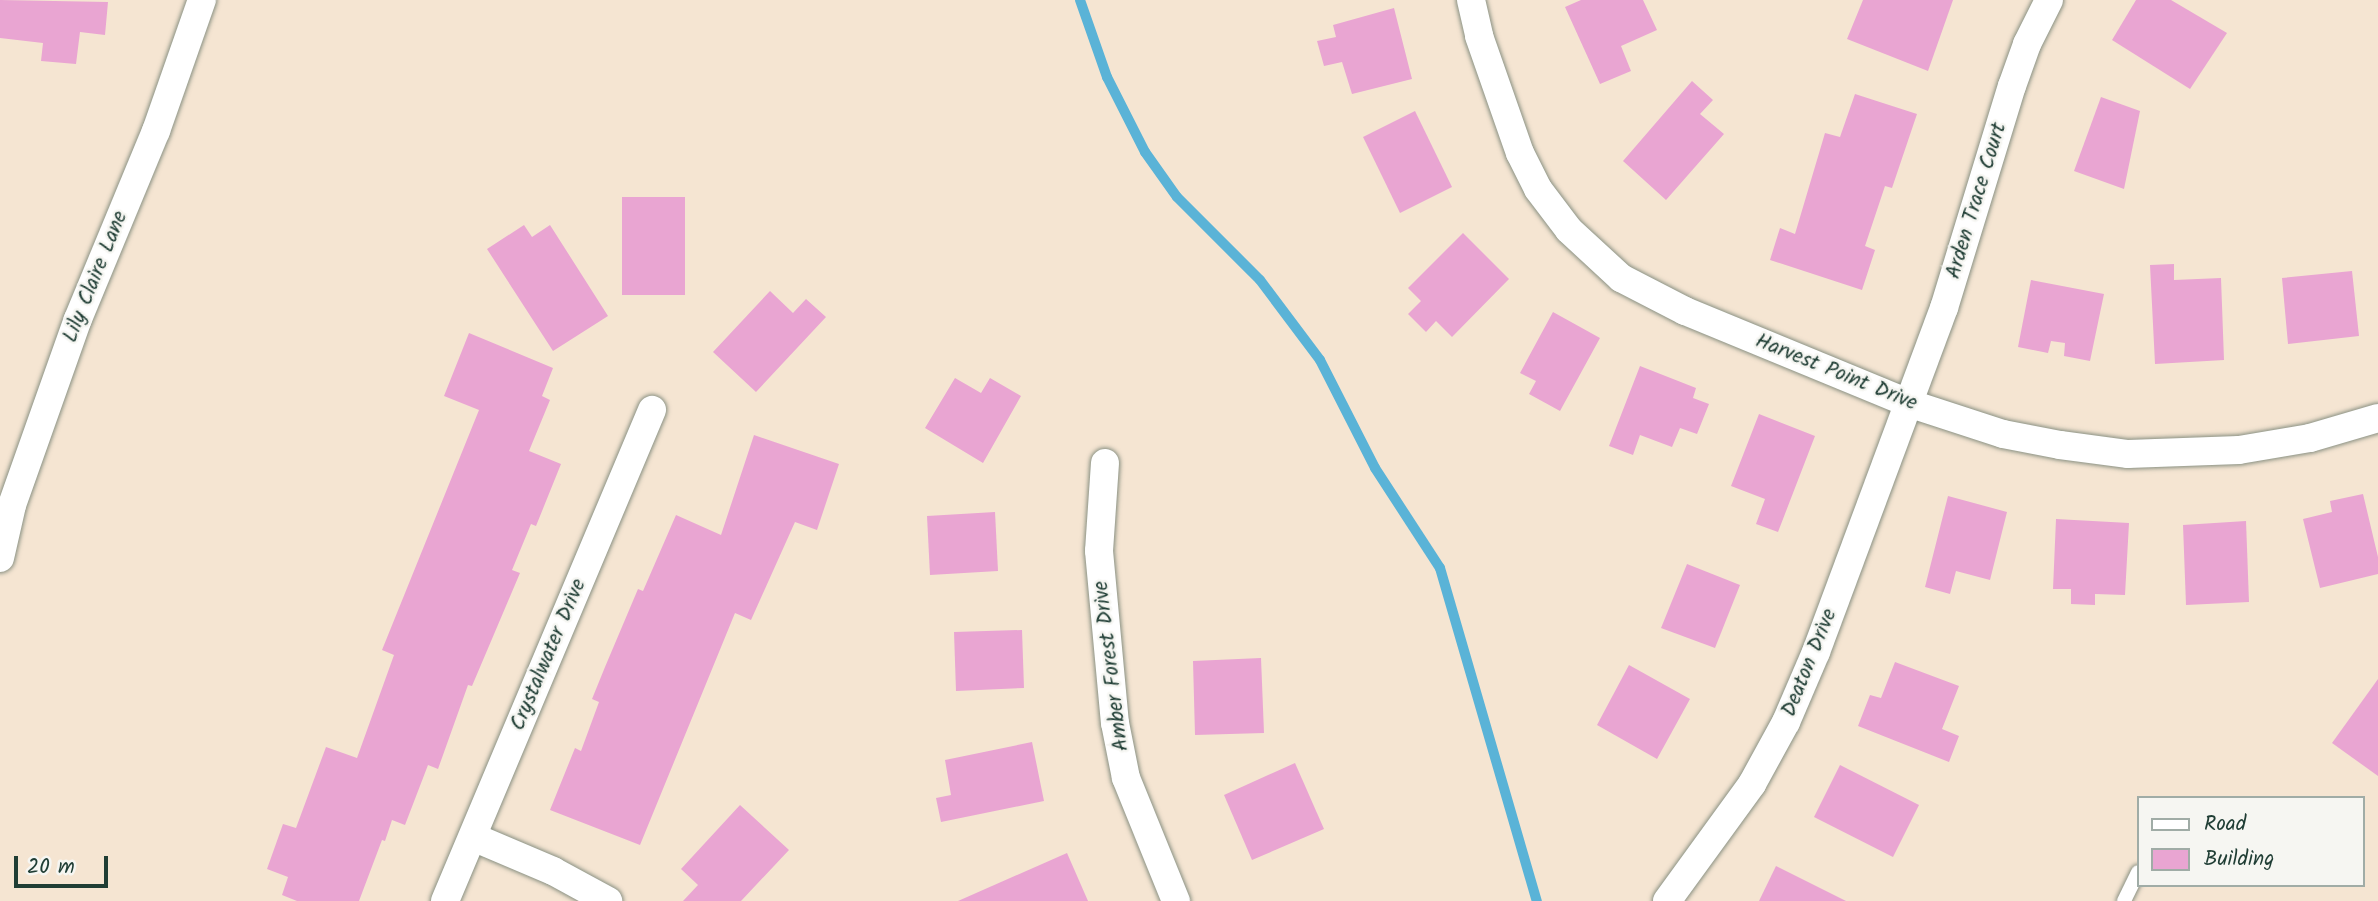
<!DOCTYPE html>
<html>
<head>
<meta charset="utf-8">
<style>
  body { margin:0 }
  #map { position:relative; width:2378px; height:901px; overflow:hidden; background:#f5e5d2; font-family:Kalam,sans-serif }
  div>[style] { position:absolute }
  .stream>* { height:10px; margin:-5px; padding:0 5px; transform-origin:5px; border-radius:5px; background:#5ab3d7 }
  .building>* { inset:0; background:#e9a5d2 }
  .roads { filter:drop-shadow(0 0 2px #8a9183) drop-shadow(0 0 2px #8a9183) }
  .lane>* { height:14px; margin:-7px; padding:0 7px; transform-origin:7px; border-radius:7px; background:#fff }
  .street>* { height:28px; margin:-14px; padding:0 14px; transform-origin:14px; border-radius:14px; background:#fff }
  span { translate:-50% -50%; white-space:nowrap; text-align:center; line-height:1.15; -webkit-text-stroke:5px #f6f6f2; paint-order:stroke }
  .street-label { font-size:21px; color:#1f3d34 }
  .legend { position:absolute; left:2137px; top:796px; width:228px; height:91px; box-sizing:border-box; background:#f6f6f2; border:2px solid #a0aca6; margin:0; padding:9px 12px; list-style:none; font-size:21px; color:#1f3d34 }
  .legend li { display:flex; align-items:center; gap:14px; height:35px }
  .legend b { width:35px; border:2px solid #a0aca6 }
  .scale { position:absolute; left:14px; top:856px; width:94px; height:32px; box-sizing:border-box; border:4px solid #1f3d34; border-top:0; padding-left:9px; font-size:21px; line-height:24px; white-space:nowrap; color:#1f3d34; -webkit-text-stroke:5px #f6f6f2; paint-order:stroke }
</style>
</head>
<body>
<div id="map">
  <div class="stream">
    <i style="left:1080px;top:0;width:82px;rotate:70.7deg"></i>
    <i style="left:1107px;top:77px;width:84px;rotate:63.1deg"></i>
    <i style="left:1145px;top:152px;width:55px;rotate:54.6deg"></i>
    <i style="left:1177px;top:197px;width:117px;rotate:45deg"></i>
    <i style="left:1260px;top:280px;width:100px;rotate:53.1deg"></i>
    <i style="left:1320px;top:360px;width:121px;rotate:63deg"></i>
    <i style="left:1375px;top:468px;width:119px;rotate:57deg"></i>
    <i style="left:1440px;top:568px;width:347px;rotate:73.8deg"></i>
  </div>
  <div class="building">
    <i style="clip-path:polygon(0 0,108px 2px,105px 35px,80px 32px,76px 64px,41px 61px,43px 43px,0 38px)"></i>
    <i style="clip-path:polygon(1581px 0,1643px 0,1657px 30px,1621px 46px,1631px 71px,1600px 84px,1565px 7px)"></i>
    <i style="clip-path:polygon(1863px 0,1953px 0,1928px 71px,1847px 39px)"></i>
    <i style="clip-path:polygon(2136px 0,2171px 0,2227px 33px,2190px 89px,2112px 40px)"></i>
    <i style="clip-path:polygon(1394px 8px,1412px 79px,1352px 94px,1342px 62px,1324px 66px,1317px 41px,1336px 37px,1333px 25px)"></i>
    <i style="clip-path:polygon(1692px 81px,1713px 100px,1700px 114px,1724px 134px,1666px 200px,1623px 161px)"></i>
    <i style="clip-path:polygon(1855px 94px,1917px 114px,1892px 188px,1885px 186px,1865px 246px,1875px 250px,1862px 290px,1770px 260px,1780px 228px,1795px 234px,1825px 133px,1840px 137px)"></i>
    <i style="clip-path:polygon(2101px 97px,2140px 111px,2124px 189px,2074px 171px)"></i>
    <i style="clip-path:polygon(1415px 111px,1452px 187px,1400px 213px,1363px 137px)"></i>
    <i style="clip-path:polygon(622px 197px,685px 197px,685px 295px,622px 295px)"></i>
    <i style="clip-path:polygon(524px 225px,532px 237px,550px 225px,608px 316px,553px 351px,487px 249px)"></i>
    <i style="clip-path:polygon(1463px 233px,1509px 279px,1452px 337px,1436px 321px,1426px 332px,1408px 314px,1421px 301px,1408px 288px)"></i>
    <i style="clip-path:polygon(2174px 264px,2174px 280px,2221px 278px,2224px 360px,2155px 364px,2150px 265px)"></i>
    <i style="clip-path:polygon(2352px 271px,2359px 336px,2288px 344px,2282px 278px)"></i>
    <i style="clip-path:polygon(2031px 280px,2104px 294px,2090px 361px,2064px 356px,2065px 343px,2051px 341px,2048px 353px,2018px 347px)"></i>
    <i style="clip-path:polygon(770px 291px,793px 313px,806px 299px,826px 317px,756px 392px,713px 352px)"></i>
    <i style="clip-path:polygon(1553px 312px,1600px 338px,1560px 411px,1529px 394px,1536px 381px,1520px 373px)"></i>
    <i style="clip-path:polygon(469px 333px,553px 368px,542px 396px,550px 400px,529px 451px,561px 464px,536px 526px,531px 524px,512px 570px,520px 573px,472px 686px,468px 685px,438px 769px,428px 765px,405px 825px,392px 820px,385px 841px,382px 840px,359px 901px,297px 901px,282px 895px,288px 877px,267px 869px,283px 824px,296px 828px,326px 747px,357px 758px,394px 655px,382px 650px,479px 410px,444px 396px)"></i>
    <i style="clip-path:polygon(1640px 366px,1696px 388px,1693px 398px,1709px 404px,1697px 434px,1680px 428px,1672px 447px,1640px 435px,1633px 455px,1609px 446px)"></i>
    <i style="clip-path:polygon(955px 378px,981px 393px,990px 378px,1021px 396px,983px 463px,925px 428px)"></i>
    <i style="clip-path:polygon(1759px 414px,1815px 436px,1778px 532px,1756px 524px,1765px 499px,1731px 486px)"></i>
    <i style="clip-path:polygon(754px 435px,839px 464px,817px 530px,795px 522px,751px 620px,735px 613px,640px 845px,550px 810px,575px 748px,581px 751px,599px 702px,592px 699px,605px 667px,638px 589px,643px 591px,676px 515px,721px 535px)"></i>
    <i style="clip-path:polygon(2363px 494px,2378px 557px,2378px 574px,2320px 588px,2303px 519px,2332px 512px,2330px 501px)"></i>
    <i style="clip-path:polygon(1948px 496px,2007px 512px,1990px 580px,1956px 571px,1950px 594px,1925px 587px)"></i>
    <i style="clip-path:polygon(995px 512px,998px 571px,930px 575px,927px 516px)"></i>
    <i style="clip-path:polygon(2056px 519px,2129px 523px,2125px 595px,2095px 594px,2095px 605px,2071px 604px,2071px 589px,2053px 589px)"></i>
    <i style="clip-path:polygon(2246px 521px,2249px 602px,2186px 605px,2183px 525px)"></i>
    <i style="clip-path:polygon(1687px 564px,1740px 585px,1715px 648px,1661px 628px)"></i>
    <i style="clip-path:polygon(1022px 630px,1024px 688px,956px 691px,954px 632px)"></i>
    <i style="clip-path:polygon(1261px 658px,1264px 733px,1195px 735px,1193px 661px)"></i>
    <i style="clip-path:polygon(1895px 662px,1959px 686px,1942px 729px,1959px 736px,1949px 762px,1858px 726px,1870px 695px,1881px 698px)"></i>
    <i style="clip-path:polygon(1629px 665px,1690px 699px,1657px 759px,1597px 725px)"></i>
    <i style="clip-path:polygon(2378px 679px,2378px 776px,2332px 743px)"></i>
    <i style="clip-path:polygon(1032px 742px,1044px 801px,941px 822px,936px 798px,951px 795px,945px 760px)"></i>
    <i style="clip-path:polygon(1295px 763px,1324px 829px,1252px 860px,1224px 795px)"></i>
    <i style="clip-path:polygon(1840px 765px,1919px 805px,1893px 857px,1814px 817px)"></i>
    <i style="clip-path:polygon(740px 805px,789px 850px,741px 901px,683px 901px,698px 885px,681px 869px)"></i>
    <i style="clip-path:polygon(1067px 853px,1088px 901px,958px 901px)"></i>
    <i style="clip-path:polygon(1776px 866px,1846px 901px,1759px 901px)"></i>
  </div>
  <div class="roads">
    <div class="lane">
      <i style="left:2124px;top:901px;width:32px;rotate:-64deg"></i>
    </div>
    <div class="street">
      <i style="left:1471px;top:0;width:37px;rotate:77deg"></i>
      <i style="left:1479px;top:36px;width:124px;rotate:70.7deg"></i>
      <i style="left:1520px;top:153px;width:40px;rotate:63.4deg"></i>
      <i style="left:1538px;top:189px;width:51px;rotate:52.9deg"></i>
      <i style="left:1569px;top:230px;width:71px;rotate:42.7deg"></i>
      <i style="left:1621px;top:278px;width:72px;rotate:27.3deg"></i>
      <i style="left:1685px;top:311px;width:241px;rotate:22.4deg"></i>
      <i style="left:1908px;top:403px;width:100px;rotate:18.1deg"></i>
      <i style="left:2003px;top:434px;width:58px;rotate:10.9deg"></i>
      <i style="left:2060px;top:445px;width:69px;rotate:7.5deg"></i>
      <i style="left:2128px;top:454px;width:111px;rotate:-2.1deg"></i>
      <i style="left:2239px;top:450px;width:72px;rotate:-9.6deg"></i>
      <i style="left:2310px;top:438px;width:71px;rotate:-16.4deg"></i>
      <i style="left:1105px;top:463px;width:88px;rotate:93.9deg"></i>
      <i style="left:1099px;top:551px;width:173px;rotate:84.7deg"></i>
      <i style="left:1115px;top:723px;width:56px;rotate:78.7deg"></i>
      <i style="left:1126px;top:778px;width:133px;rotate:67.9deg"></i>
      <i style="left:0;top:558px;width:54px;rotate:-77.2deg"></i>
      <i style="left:12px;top:505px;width:197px;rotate:-70.5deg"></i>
      <i style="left:78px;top:319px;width:204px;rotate:-67.5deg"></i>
      <i style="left:156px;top:131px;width:139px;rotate:-70.7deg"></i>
      <i style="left:473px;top:837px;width:87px;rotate:23deg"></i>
      <i style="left:553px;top:871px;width:63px;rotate:28.6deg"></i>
      <i style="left:445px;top:901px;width:533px;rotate:-67.14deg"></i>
      <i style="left:1667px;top:901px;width:145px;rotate:-54deg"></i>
      <i style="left:1752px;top:784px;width:71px;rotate:-61.3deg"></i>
      <i style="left:1786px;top:722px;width:76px;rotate:-66.8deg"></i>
      <i style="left:1816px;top:652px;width:367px;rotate:-69.6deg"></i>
      <i style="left:1944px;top:308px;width:232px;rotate:-73deg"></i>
      <i style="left:2012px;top:86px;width:45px;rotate:-70.3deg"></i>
      <i style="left:2027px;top:44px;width:49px;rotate:-63.4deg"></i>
    </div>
  </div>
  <div class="street-label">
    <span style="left:1977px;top:201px;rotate:-73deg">Arden Trace Court</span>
    <span style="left:96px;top:277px;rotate:-68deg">Lily Claire Lane</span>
    <span style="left:1836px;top:373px;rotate:22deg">Harvest Point Drive</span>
    <span style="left:549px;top:655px;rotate:-67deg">Crystalwater Drive</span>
    <span style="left:1810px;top:663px;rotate:-68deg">Deaton Drive</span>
    <span style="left:1112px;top:666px;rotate:-97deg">Amber Forest Drive</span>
  </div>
  <ul class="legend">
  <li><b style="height:9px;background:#fff"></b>Road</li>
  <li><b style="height:19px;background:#e9a5d2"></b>Building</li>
  </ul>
  <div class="scale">20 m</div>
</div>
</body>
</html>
